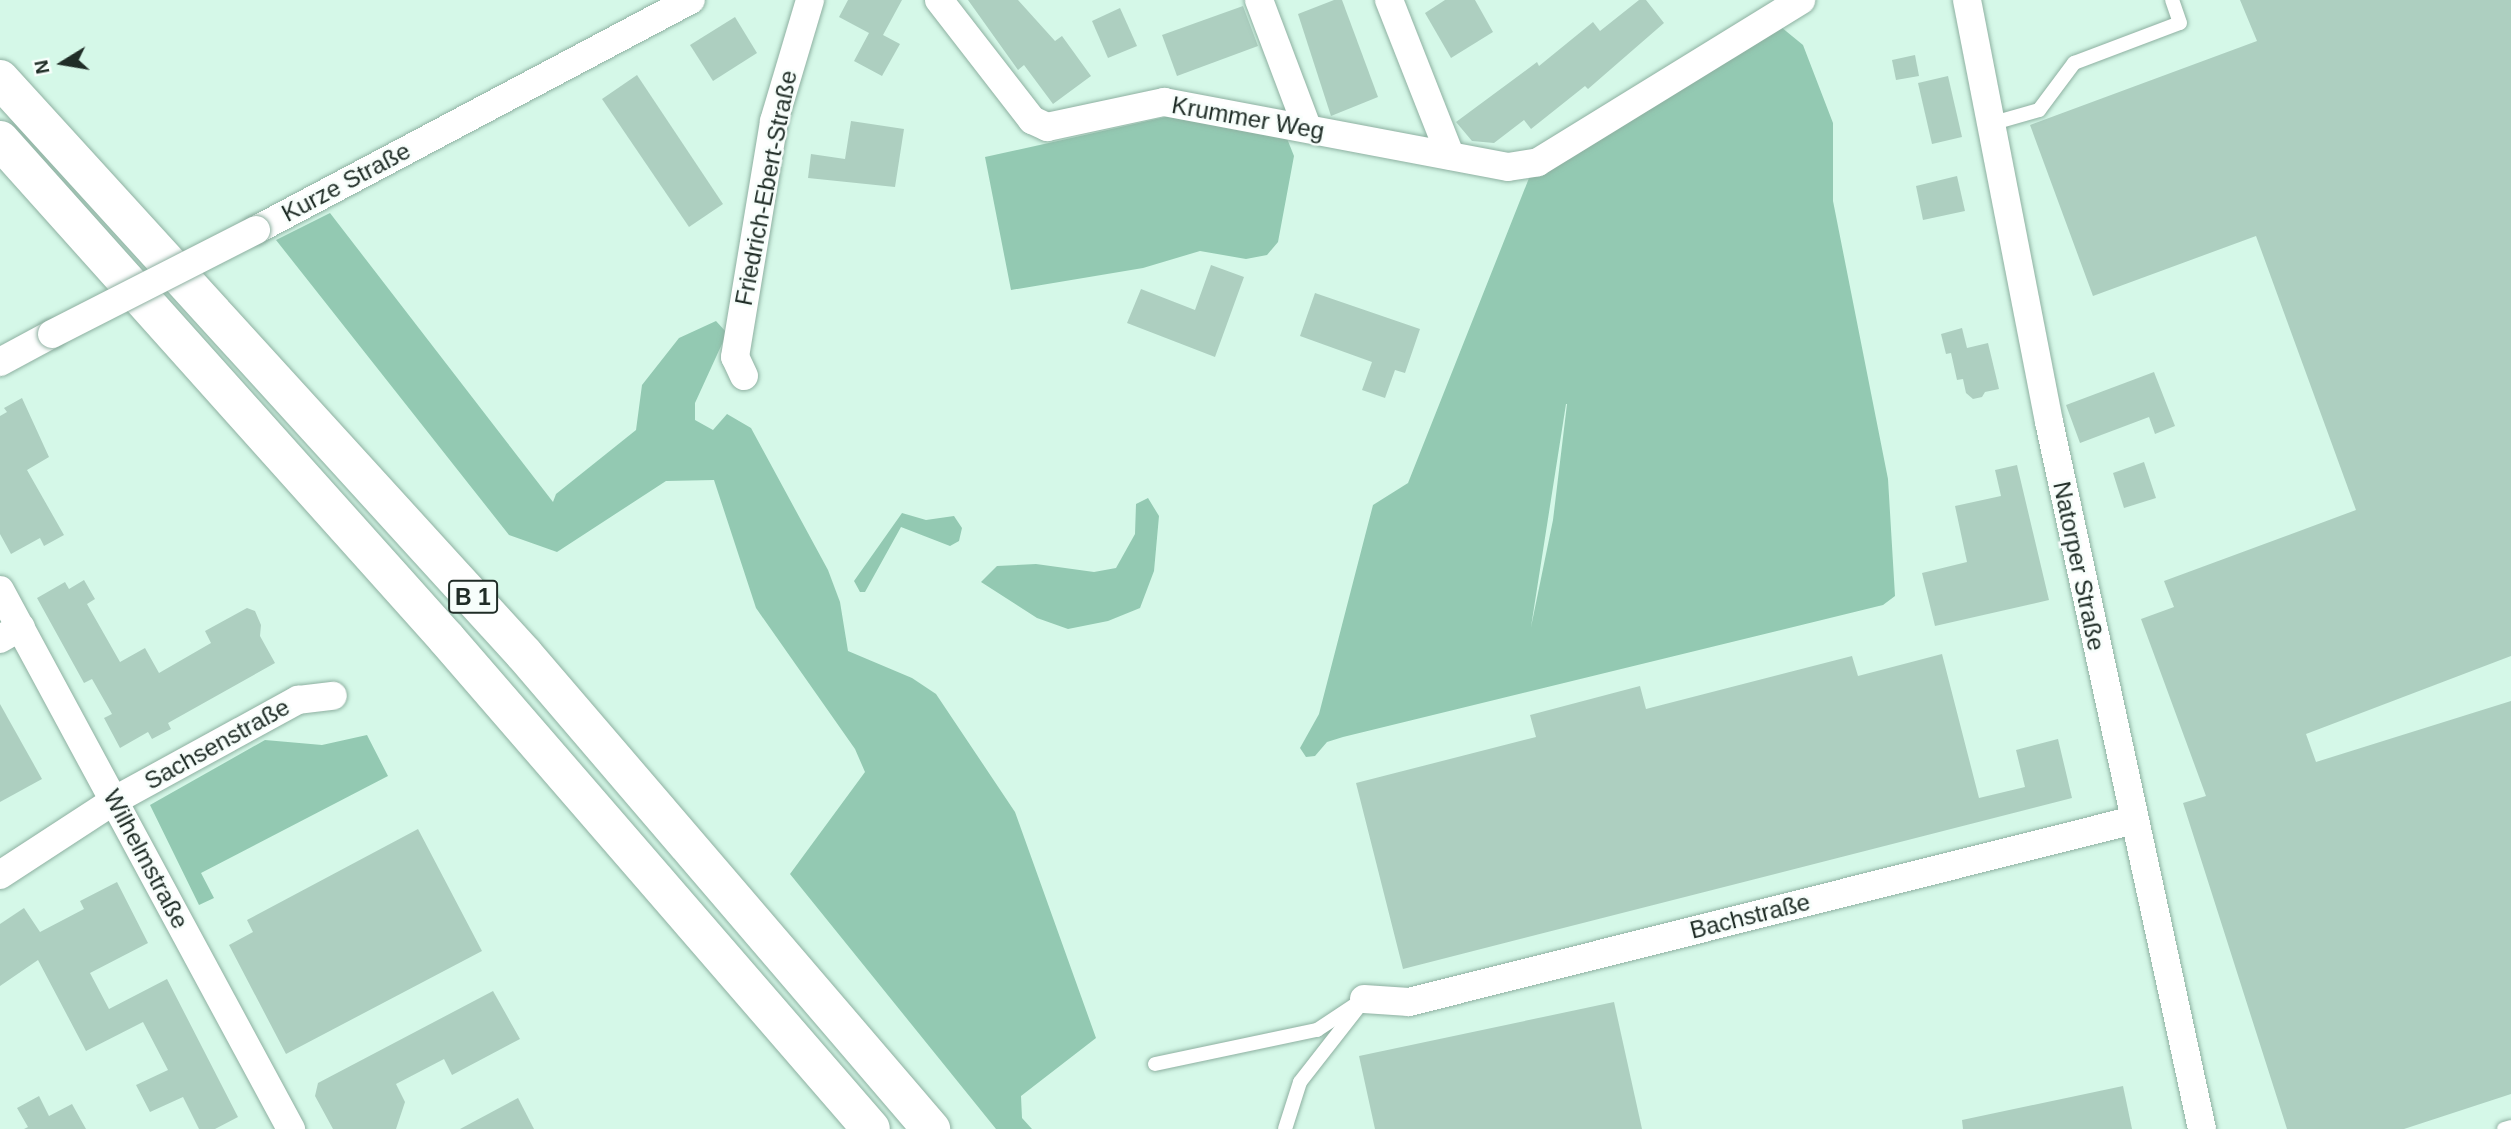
<!DOCTYPE html>
<html>
<head>
<meta charset="utf-8">
<style>
  body { margin:0 }
  #map { position:relative; width:2511px; height:1129px; overflow:hidden; background:#d5f8e8; font-family:Arial,sans-serif }
  div>[style] { position:absolute }
  .green>* { inset:0; background:#93c9b2 }
  .building>* { inset:0; background:#adcfc0 }
  .roads { filter:drop-shadow(0 0 2px #8eb0a1) drop-shadow(0 0 2px #8eb0a1) }
  .lane>* { height:14px; margin:-7px; padding:0 7px; transform-origin:7px; border-radius:7px; background:#fff }
  .street>* { height:28px; margin:-14px; padding:0 14px; transform-origin:14px; border-radius:14px; background:#fff }
  .highway>* { height:38px; margin:-19px; padding:0 19px; transform-origin:19px; border-radius:19px; background:#fff }
  .bridges { filter:drop-shadow(0 0 2px #8eb0a1) drop-shadow(0 0 2px #8eb0a1) }
  .street-bridge>* { height:28px; margin:-14px; padding:0 14px; transform-origin:14px; border-radius:14px; background:#fff }
  span { translate:-50% -50%; white-space:nowrap; text-align:center; line-height:1.15; -webkit-text-stroke:5px #f7fefb; paint-order:stroke }
  .shield-label span { padding:2px 5px; background:#f7fefb; border:2px solid; border-radius:5px; -webkit-text-stroke-width:0 }
  .shield-label { font-size:23px; color:#202d27; font-weight:700 }
  .street-label { font-size:24px; color:#202d27 }
  .north { position:absolute; left:28px; top:28px; width:70px; height:70px; -webkit-text-stroke:5px #f7fefb; paint-order:stroke; rotate:259deg; font-size:19px; font-weight:700; line-height:28px; text-align:center; color:#202d27 }
  .north::after { content:''; display:block; margin:auto; width:24px; height:32px; background:#202d27; clip-path:polygon(50% 0,100% 100%,50% 72%,0 100%) }
</style>
</head>
<body>
<div id="map">
  <div class="green">
    <i style="clip-path:polygon(evenodd,1781px 27px,1803px 45px,1833px 123px,1833px 201px,1888px 479px,1895px 596px,1883px 605px,1343px 737px,1327px 742px,1315px 756px,1306px 757px,1300px 748px,1319px 714px,1373px 505px,1408px 483px,1531px 173px,1781px 27px,1567px 404px,1553px 520px,1531px 627px,1566px 404px,1567px 404px)"></i>
    <i style="clip-path:polygon(1170px 116px,1286px 136px,1294px 156px,1278px 242px,1267px 255px,1246px 259px,1200px 251px,1143px 268px,1011px 290px,985px 157px)"></i>
    <i style="clip-path:polygon(330px 213px,553px 502px,556px 494px,636px 430px,642px 385px,679px 338px,716px 321px,727px 333px,695px 403px,695px 420px,713px 430px,727px 414px,751px 428px,828px 570px,840px 602px,848px 651px,912px 678px,936px 694px,1015px 812px,1096px 1038px,1021px 1096px,1022px 1118px,1032px 1129px,996px 1129px,790px 874px,865px 772px,855px 749px,756px 608px,714px 480px,666px 481px,557px 552px,509px 535px,276px 240px)"></i>
    <i style="clip-path:polygon(1148px 498px,1159px 516px,1154px 571px,1140px 608px,1108px 621px,1068px 629px,1037px 618px,981px 582px,997px 566px,1036px 564px,1094px 572px,1116px 568px,1135px 534px,1136px 504px)"></i>
    <i style="clip-path:polygon(902px 513px,926px 520px,954px 516px,962px 528px,959px 541px,950px 546px,901px 527px,865px 592px,860px 592px,854px 581px)"></i>
    <i style="clip-path:polygon(367px 735px,388px 776px,201px 873px,214px 898px,199px 905px,150px 805px,265px 740px,322px 745px)"></i>
  </div>
  <div class="building">
    <i style="clip-path:polygon(848px 0,902px 0,883px 35px,900px 44px,882px 76px,854px 61px,869px 33px,839px 17px)"></i>
    <i style="clip-path:polygon(968px 0,1018px 0,1055px 41px,1062px 36px,1091px 76px,1053px 104px,1024px 65px,1018px 70px)"></i>
    <i style="clip-path:polygon(1334px 0,1342px 0,1378px 97px,1331px 116px,1298px 14px)"></i>
    <i style="clip-path:polygon(1445px 0,1475px 0,1493px 32px,1451px 58px,1425px 13px)"></i>
    <i style="clip-path:polygon(1639px 0,1646px 0,1664px 23px,1588px 89px,1585px 86px,1531px 129px,1524px 120px,1494px 143px,1472px 141px,1456px 122px,1537px 62px,1539px 66px,1593px 22px,1600px 31px)"></i>
    <i style="clip-path:polygon(2240px 0,2511px 0,2511px 656px,2306px 734px,2316px 762px,2511px 701px,2511px 1094px,2404px 1129px,2287px 1129px,2183px 803px,2206px 796px,2141px 619px,2174px 607px,2164px 581px,2356px 510px,2256px 236px,2093px 296px,2030px 125px,2257px 41px)"></i>
    <i style="clip-path:polygon(1243px 6px,1258px 46px,1177px 76px,1162px 35px)"></i>
    <i style="clip-path:polygon(1120px 8px,1137px 46px,1108px 58px,1092px 21px)"></i>
    <i style="clip-path:polygon(735px 17px,757px 53px,713px 81px,690px 45px)"></i>
    <i style="clip-path:polygon(1915px 55px,1919px 76px,1896px 80px,1892px 60px)"></i>
    <i style="clip-path:polygon(637px 75px,723px 204px,689px 227px,602px 99px)"></i>
    <i style="clip-path:polygon(1948px 76px,1962px 137px,1932px 144px,1918px 83px)"></i>
    <i style="clip-path:polygon(851px 121px,904px 129px,895px 187px,808px 178px,811px 154px,845px 159px)"></i>
    <i style="clip-path:polygon(1957px 176px,1965px 211px,1923px 220px,1916px 186px)"></i>
    <i style="clip-path:polygon(1211px 265px,1244px 277px,1215px 357px,1127px 323px,1141px 289px,1195px 310px)"></i>
    <i style="clip-path:polygon(1315px 293px,1420px 329px,1405px 373px,1395px 370px,1385px 398px,1362px 390px,1372px 362px,1300px 336px)"></i>
    <i style="clip-path:polygon(1962px 328px,1967px 348px,1988px 343px,1999px 389px,1985px 392px,1982px 397px,1973px 399px,1966px 393px,1963px 379px,1957px 380px,1951px 353px,1946px 354px,1941px 334px)"></i>
    <i style="clip-path:polygon(2154px 372px,2175px 426px,2155px 434px,2149px 417px,2080px 443px,2066px 405px)"></i>
    <i style="clip-path:polygon(22px 398px,49px 457px,27px 470px,64px 535px,44px 546px,40px 538px,11px 554px,0 534px,0 416px,7px 412px,4px 408px)"></i>
    <i style="clip-path:polygon(2144px 462px,2156px 498px,2124px 508px,2113px 473px)"></i>
    <i style="clip-path:polygon(2017px 465px,2049px 600px,1935px 626px,1922px 573px,1967px 562px,1955px 506px,2001px 496px,1995px 470px)"></i>
    <i style="clip-path:polygon(84px 580px,95px 599px,87px 604px,120px 662px,145px 648px,159px 673px,211px 643px,205px 631px,247px 608px,255px 611px,261px 625px,260px 636px,275px 663px,168px 723px,171px 729px,152px 739px,148px 732px,120px 748px,104px 718px,112px 714px,92px 679px,84px 683px,37px 598px,65px 582px,69px 589px)"></i>
    <i style="clip-path:polygon(1942px 654px,1979px 798px,2025px 787px,2016px 750px,2058px 739px,2072px 798px,1403px 969px,1356px 783px,1536px 737px,1530px 715px,1640px 686px,1646px 709px,1852px 656px,1858px 676px)"></i>
    <i style="clip-path:polygon(0 704px,42px 779px,0 802px)"></i>
    <i style="clip-path:polygon(418px 829px,482px 951px,286px 1054px,229px 945px,253px 932px,247px 920px)"></i>
    <i style="clip-path:polygon(117px 882px,148px 943px,90px 973px,109px 1009px,167px 979px,238px 1117px,215px 1129px,199px 1129px,183px 1097px,150px 1112px,136px 1085px,168px 1070px,143px 1022px,86px 1051px,38px 960px,0 986px,0 924px,24px 908px,40px 932px,84px 909px,80px 901px)"></i>
    <i style="clip-path:polygon(493px 991px,520px 1039px,452px 1075px,444px 1059px,396px 1084px,405px 1102px,396px 1129px,333px 1129px,315px 1096px,318px 1083px)"></i>
    <i style="clip-path:polygon(1614px 1002px,1642px 1129px,1375px 1129px,1359px 1056px)"></i>
    <i style="clip-path:polygon(2123px 1086px,2132px 1129px,1963px 1129px,1962px 1120px)"></i>
    <i style="clip-path:polygon(39px 1096px,49px 1116px,72px 1104px,86px 1129px,24px 1129px,28px 1127px,17px 1108px)"></i>
    <i style="clip-path:polygon(518px 1098px,534px 1129px,460px 1129px)"></i>
  </div>
  <div class="roads">
    <div class="lane">
      <i style="left:1990px;top:124px;width:51px;rotate:-15.9deg"></i>
      <i style="left:2039px;top:110px;width:59px;rotate:-53.3deg"></i>
      <i style="left:2074px;top:63px;width:113px;rotate:-20.7deg"></i>
      <i style="left:2180px;top:23px;width:24px;rotate:-109deg"></i>
      <i style="left:1155px;top:1064px;width:166px;rotate:-11.9deg"></i>
      <i style="left:1317px;top:1030px;width:56px;rotate:-33.4deg"></i>
      <i style="left:1285px;top:1129px;width:49px;rotate:-72.3deg"></i>
      <i style="left:1300px;top:1082px;width:93px;rotate:-52deg"></i>
      <i style="left:2504px;top:1129px;width:7px;rotate:-16deg"></i>
    </div>
    <div class="street">
      <i style="left:939px;top:0;width:152px;rotate:52.2deg"></i>
      <i style="left:1032px;top:120px;width:17px;rotate:25deg"></i>
      <i style="left:1047px;top:127px;width:120px;rotate:-12.1deg"></i>
      <i style="left:1164px;top:102px;width:350px;rotate:10.7deg"></i>
      <i style="left:1508px;top:167px;width:30px;rotate:-9deg"></i>
      <i style="left:1538px;top:162px;width:309px;rotate:-31.6deg"></i>
      <i style="left:1259px;top:0;width:136px;rotate:69.3deg"></i>
      <i style="left:1389px;top:0;width:167px;rotate:68.5deg"></i>
      <i style="left:1967px;top:0;width:430px;rotate:79deg"></i>
      <i style="left:2049px;top:422px;width:723px;rotate:77.79deg"></i>
      <i style="left:256px;top:230px;width:492px;rotate:-27.9deg"></i>
      <i style="left:0;top:362px;width:59px;rotate:-28.3deg"></i>
      <i style="left:744px;top:376px;width:21px;rotate:-115deg"></i>
      <i style="left:735px;top:357px;width:239px;rotate:-80.6deg"></i>
      <i style="left:774px;top:121px;width:126px;rotate:-73.4deg"></i>
      <i style="left:0;top:590px;width:613px;rotate:61.64deg"></i>
      <i style="left:0;top:639px;width:24px;rotate:-30deg"></i>
      <i style="left:0;top:875px;width:137px;rotate:-33.1deg"></i>
      <i style="left:115px;top:800px;width:209px;rotate:-28.7deg"></i>
      <i style="left:298px;top:700px;width:35px;rotate:-7deg"></i>
      <i style="left:1364px;top:999px;width:45px;rotate:3.8deg"></i>
      <i style="left:1409px;top:1002px;width:747px;rotate:-14.09deg"></i>
    </div>
    <div class="highway">
      <i style="left:0;top:79px;width:778px;rotate:47.66deg"></i>
      <i style="left:524px;top:654px;width:626px;rotate:49.41deg"></i>
      <i style="left:0;top:140px;width:669px;rotate:48.15deg"></i>
      <i style="left:446px;top:638px;width:649px;rotate:49.12deg"></i>
    </div>
  </div>
  <div class="bridges">
    <div class="street-bridge">
      <i style="left:52px;top:334px;width:229px;rotate:-27deg"></i>
    </div>
  </div>
  <div class="shield-label">
    <span style="left:473px;top:597px">B 1</span>
  </div>
  <div class="street-label">
    <span style="left:1248px;top:118px;rotate:10deg">Krummer Weg</span>
    <span style="left:346px;top:182px;rotate:-28deg">Kurze Straße</span>
    <span style="left:766px;top:188px;rotate:-79deg">Friedrich-Ebert-Straße</span>
    <span style="left:2079px;top:566px;rotate:78deg">Natorper Straße</span>
    <span style="left:217px;top:744px;rotate:-29deg">Sachsenstraße</span>
    <span style="left:146px;top:859px;rotate:62deg">Wilhelmstraße</span>
    <span style="left:1750px;top:916px;rotate:-14deg">Bachstraße</span>
  </div>
  <div class="north">N</div>
</div>
</body>
</html>
